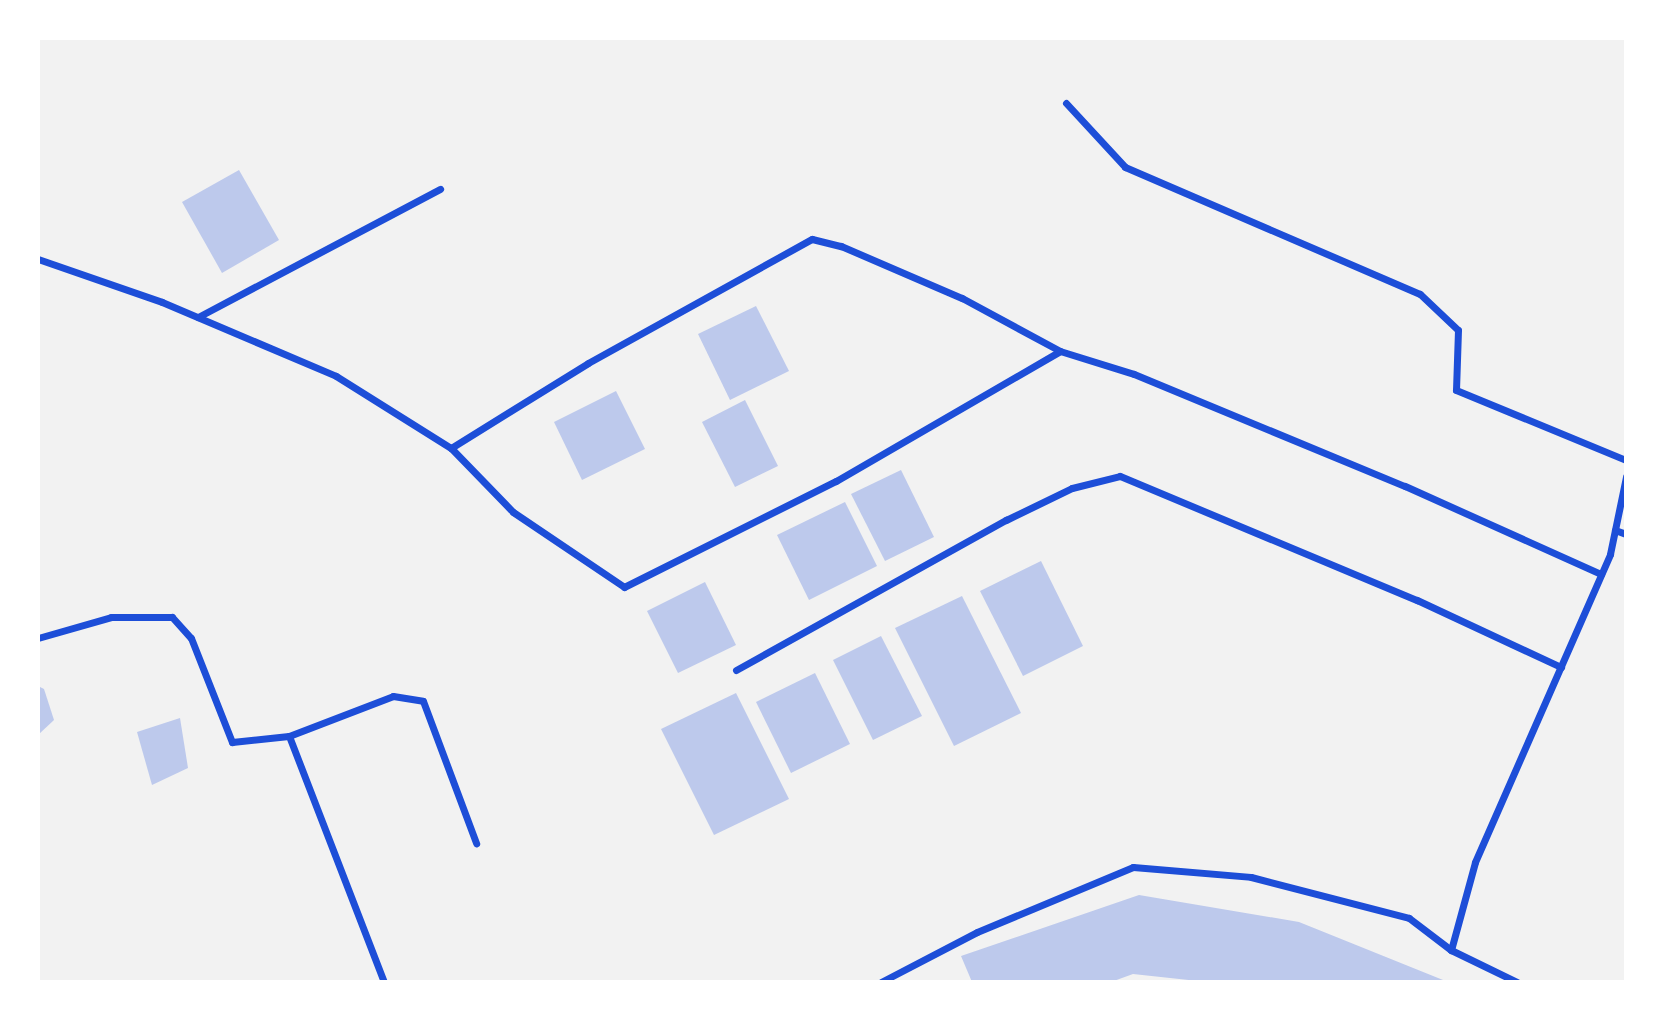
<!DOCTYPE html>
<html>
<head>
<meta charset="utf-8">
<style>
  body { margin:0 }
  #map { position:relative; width:1664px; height:1020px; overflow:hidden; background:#f2f2f2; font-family:Arial,sans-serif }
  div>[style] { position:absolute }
  .building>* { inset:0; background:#bdc9ec }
  .minor>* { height:7px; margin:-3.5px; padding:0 3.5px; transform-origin:3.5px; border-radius:3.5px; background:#1d4ed8 }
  span { translate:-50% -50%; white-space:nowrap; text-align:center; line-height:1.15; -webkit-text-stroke:5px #fff; paint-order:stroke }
  .frame { position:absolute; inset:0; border:40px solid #fff; pointer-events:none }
</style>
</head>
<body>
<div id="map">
  <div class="building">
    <i style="clip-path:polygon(239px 170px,279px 240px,222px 273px,182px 202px)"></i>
    <i style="clip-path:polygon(756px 306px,789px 371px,730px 400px,698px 334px)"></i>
    <i style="clip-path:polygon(616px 391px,645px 449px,582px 480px,554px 422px)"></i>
    <i style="clip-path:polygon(745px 400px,778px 466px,735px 487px,702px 422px)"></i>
    <i style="clip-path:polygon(901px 470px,934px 537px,885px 561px,851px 494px)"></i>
    <i style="clip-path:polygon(845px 502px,877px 566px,809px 600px,777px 535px)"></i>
    <i style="clip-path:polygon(1041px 561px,1083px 646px,1023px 676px,980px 591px)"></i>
    <i style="clip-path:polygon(705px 582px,736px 645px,678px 673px,647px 611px)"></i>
    <i style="clip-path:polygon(962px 596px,1021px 713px,954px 746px,895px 628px)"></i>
    <i style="clip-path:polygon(881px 636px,922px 716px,873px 740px,833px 660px)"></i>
    <i style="clip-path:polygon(815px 673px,850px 744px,791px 773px,756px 702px)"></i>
    <i style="clip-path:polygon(38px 686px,44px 689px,54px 720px,38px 735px)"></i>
    <i style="clip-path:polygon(736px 693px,789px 799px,714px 835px,661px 729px)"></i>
    <i style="clip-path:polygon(180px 718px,188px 768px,152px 785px,137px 732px)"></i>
    <i style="clip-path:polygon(1139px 895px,1299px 922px,1448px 982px,1207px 982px,1133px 974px,1111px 982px,972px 982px,961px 956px)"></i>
  </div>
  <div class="minor">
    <i style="left:1066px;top:103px;width:87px;rotate:47.3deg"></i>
    <i style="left:1125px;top:167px;width:321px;rotate:23.3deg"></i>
    <i style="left:1420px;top:294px;width:52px;rotate:43.5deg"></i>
    <i style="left:1458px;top:330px;width:60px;rotate:91.9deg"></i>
    <i style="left:1456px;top:390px;width:184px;rotate:22.4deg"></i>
    <i style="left:38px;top:259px;width:131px;rotate:19.1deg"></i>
    <i style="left:162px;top:302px;width:189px;rotate:23deg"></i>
    <i style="left:336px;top:376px;width:136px;rotate:32.1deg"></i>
    <i style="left:451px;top:448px;width:89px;rotate:45.9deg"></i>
    <i style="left:513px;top:512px;width:134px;rotate:34deg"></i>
    <i style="left:624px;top:587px;width:237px;rotate:-26.6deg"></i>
    <i style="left:836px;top:481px;width:259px;rotate:-30.1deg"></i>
    <i style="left:1060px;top:351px;width:77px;rotate:17.3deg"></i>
    <i style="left:1134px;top:374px;width:293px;rotate:22.5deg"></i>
    <i style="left:1405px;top:486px;width:215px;rotate:24.2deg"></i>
    <i style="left:198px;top:317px;width:274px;rotate:-27.9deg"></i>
    <i style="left:451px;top:448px;width:161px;rotate:-31.8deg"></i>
    <i style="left:588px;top:363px;width:256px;rotate:-29deg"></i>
    <i style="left:812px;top:239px;width:30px;rotate:14deg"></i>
    <i style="left:841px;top:246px;width:132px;rotate:23.3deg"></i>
    <i style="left:962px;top:298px;width:111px;rotate:28.4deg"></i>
    <i style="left:1615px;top:530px;width:12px;rotate:20deg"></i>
    <i style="left:38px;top:638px;width:76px;rotate:-16deg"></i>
    <i style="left:111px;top:617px;width:61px"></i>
    <i style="left:172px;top:617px;width:28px;rotate:48deg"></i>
    <i style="left:191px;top:638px;width:112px;rotate:68.5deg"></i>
    <i style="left:232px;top:742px;width:57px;rotate:-6deg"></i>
    <i style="left:289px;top:736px;width:111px;rotate:-21deg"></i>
    <i style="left:393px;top:696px;width:30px;rotate:9deg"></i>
    <i style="left:423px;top:701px;width:152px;rotate:69.5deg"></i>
    <i style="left:736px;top:670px;width:309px;rotate:-29.1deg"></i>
    <i style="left:1006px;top:520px;width:73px;rotate:-25.9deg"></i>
    <i style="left:1072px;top:488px;width:49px;rotate:-14deg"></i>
    <i style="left:1120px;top:476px;width:322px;rotate:22.7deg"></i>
    <i style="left:1417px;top:600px;width:159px;rotate:25deg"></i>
    <i style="left:289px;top:736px;width:264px;rotate:68.9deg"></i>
    <i style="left:1451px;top:950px;width:91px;rotate:-74.7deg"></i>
    <i style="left:1475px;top:862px;width:336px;rotate:-66.3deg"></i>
    <i style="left:1610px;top:554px;width:79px;rotate:-78.3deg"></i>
    <i style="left:881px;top:982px;width:108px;rotate:-27.5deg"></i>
    <i style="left:977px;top:932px;width:169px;rotate:-22.6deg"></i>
    <i style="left:1133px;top:867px;width:118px;rotate:4.8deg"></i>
    <i style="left:1251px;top:877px;width:163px;rotate:14.5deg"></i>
    <i style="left:1409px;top:918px;width:53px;rotate:37.3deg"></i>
    <i style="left:1451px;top:950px;width:73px;rotate:25.9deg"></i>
  </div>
  <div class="frame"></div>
</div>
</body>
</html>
